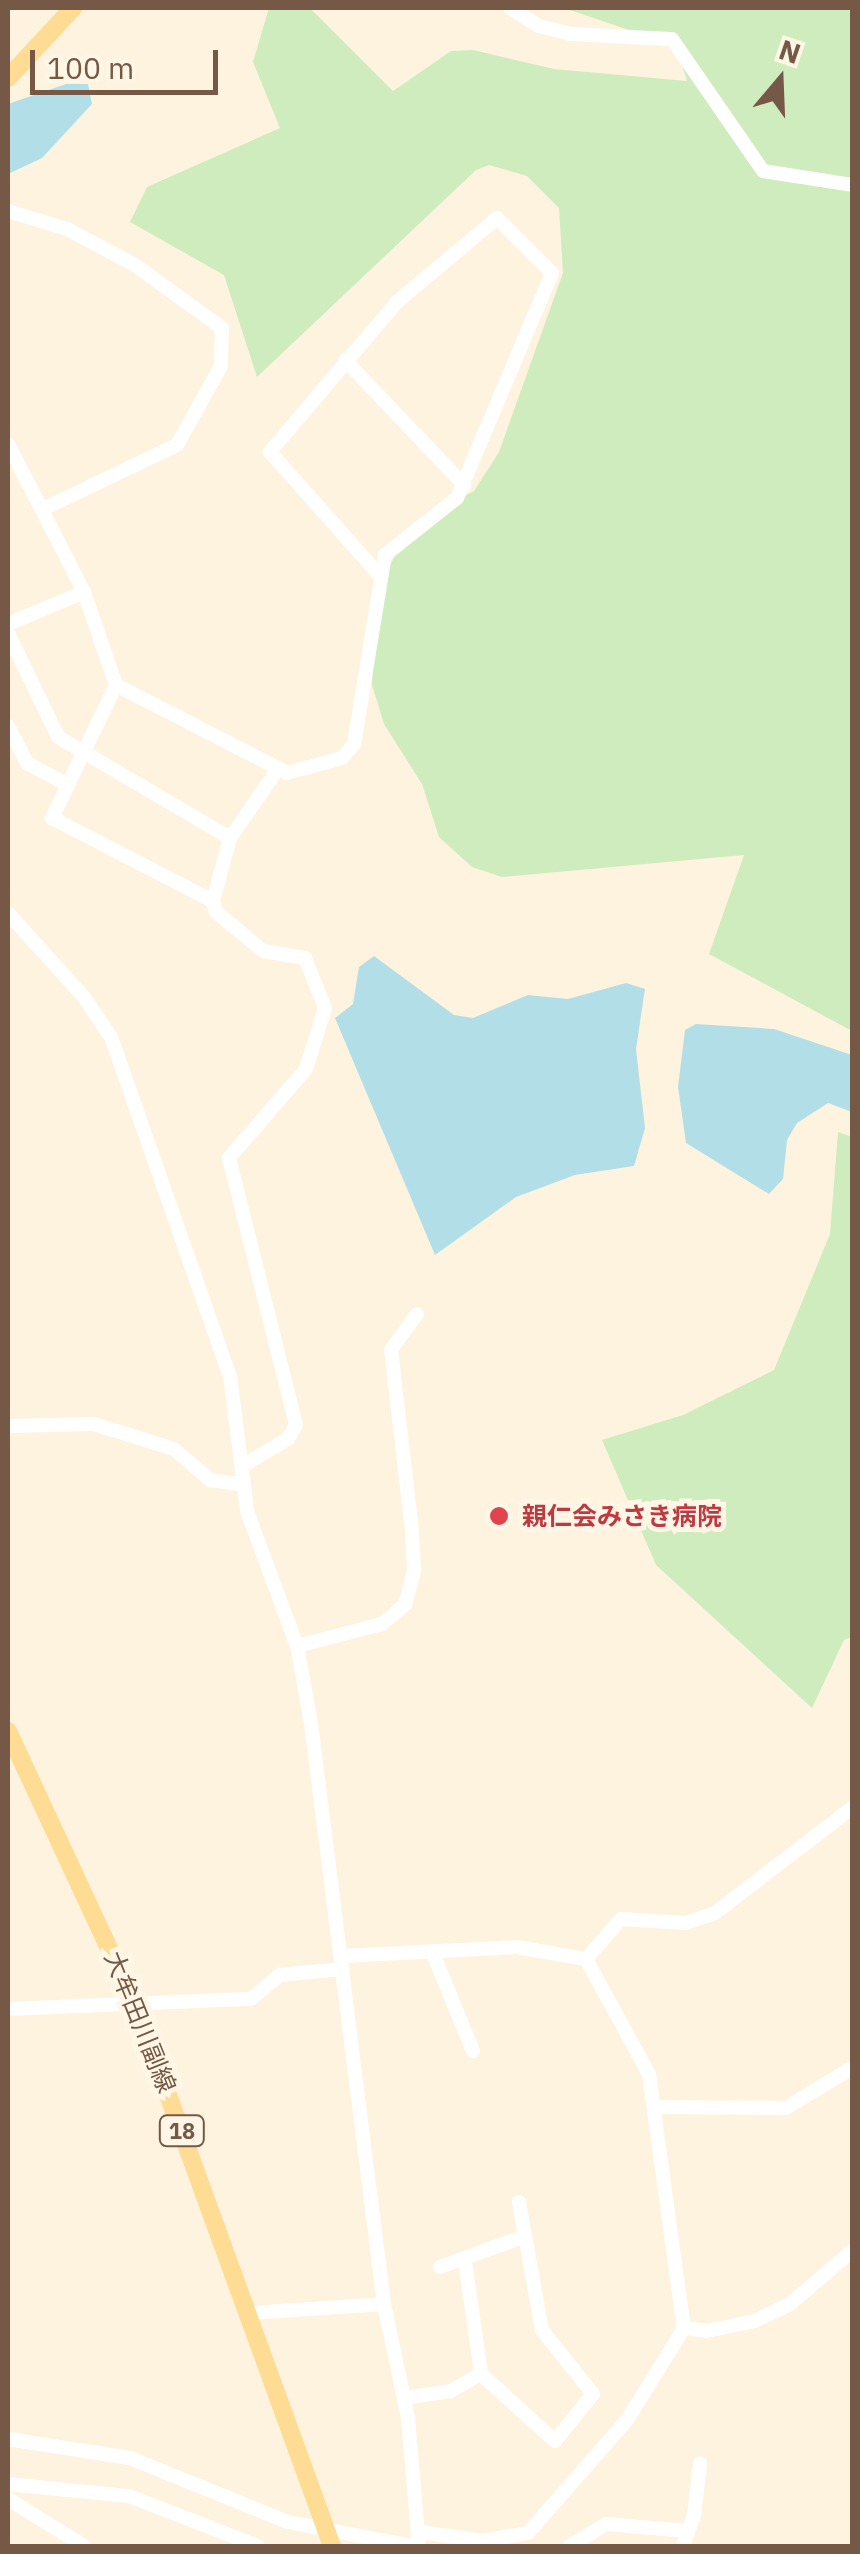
<!DOCTYPE html>
<html>
<head>
<meta charset="utf-8">
<style>
  body { margin:0 }
  #map { position:relative; width:860px; height:2554px; overflow:hidden; background:#fef3df; font-family:"IBM Plex Sans","Noto Sans JP",sans-serif }
  div>[style] { position:absolute }
  .green>* { inset:0; background:#ceecbd }
  .water>* { inset:0; background:#b2dee8 }
  .minor>* { height:14px; margin:-7px; padding:0 7px; transform-origin:7px; border-radius:7px; background:#fff }
  .major>* { height:18px; margin:-9px; padding:0 9px; transform-origin:9px; border-radius:9px; background:#ffdc94 }
  .dots>* { width:28px; height:28px; translate:-50% -50%; box-sizing:border-box; border:5px solid #fff6e6; border-radius:50% }
  span { translate:-50% -50%; white-space:nowrap; text-align:center; line-height:1.15; -webkit-text-stroke:10px #fff6e6; paint-order:stroke }
  .shield-label span { padding:2px 8px; background:#fff6e6; border:2px solid; border-radius:8px; -webkit-text-stroke-width:0 }
  .shield-label { font-size:22px; color:#755845; font-weight:700 }
  .health-label { font-size:25px; color:#be3a42; font-weight:700 }
  .left { translate:0 -50%; text-align:left }
  .street-label { font-size:25px; color:#755845 }
  .frame { position:absolute; inset:0; border:10px solid #755845; pointer-events:none }
  .north { position:absolute; left:730px; top:30px; width:100px; height:100px; -webkit-text-stroke:8px #fff6e6; paint-order:stroke; rotate:19deg; font-size:28px; font-weight:700; line-height:40px; text-align:center; color:#755845 }
  .north::after { content:''; display:block; margin:auto; width:35px; height:45px; background:#755845; clip-path:polygon(50% 0,100% 100%,50% 72%,0 100%) }
  .scale { position:absolute; left:30px; top:50px; width:188px; height:45px; box-sizing:border-box; border:5px solid #755845; border-top:0; padding-left:12px; font-size:30px; line-height:35px; white-space:nowrap; color:#755845; -webkit-text-stroke:8px #fff6e6; paint-order:stroke }
</style>
</head>
<body>
<div id="map">
  <div class="green">
    <i style="clip-path:polygon(269px 8px,310px 8px,393px 91px,451px 51px,473px 50px,554px 69px,687px 81px,676px 46px,564px 8px,852px 8px,852px 1031px,709px 954px,744px 855px,502px 877px,472px 867px,439px 837px,422px 784px,384px 724px,372px 685px,376px 593px,410px 526px,474px 491px,499px 452px,563px 273px,559px 208px,527px 176px,489px 165px,476px 170px,257px 377px,224px 275px,130px 222px,147px 187px,280px 128px,253px 62px)"></i>
    <i style="clip-path:polygon(838px 1132px,852px 1137px,852px 1637px,844px 1640px,812px 1708px,656px 1565px,602px 1440px,683px 1415px,774px 1370px,830px 1234px)"></i>
  </div>
  <div class="water">
    <i style="clip-path:polygon(66px 84px,88px 84px,92px 104px,42px 158px,8px 174px,8px 104px)"></i>
    <i style="clip-path:polygon(374px 956px,454px 1015px,473px 1018px,528px 995px,568px 999px,626px 983px,645px 989px,636px 1049px,645px 1128px,634px 1166px,575px 1175px,516px 1197px,435px 1255px,335px 1018px,353px 1004px,359px 967px)"></i>
    <i style="clip-path:polygon(696px 1024px,774px 1029px,852px 1055px,852px 1112px,828px 1103px,797px 1123px,787px 1140px,783px 1179px,769px 1194px,686px 1143px,678px 1087px,685px 1030px)"></i>
  </div>
  <div class="minor">
    <i style="left:510px;top:8px;width:34px;rotate:32deg"></i>
    <i style="left:539px;top:26px;width:32px;rotate:14deg"></i>
    <i style="left:570px;top:34px;width:102px;rotate:2.8deg"></i>
    <i style="left:672px;top:39px;width:160px;rotate:55.4deg"></i>
    <i style="left:763px;top:171px;width:90px;rotate:8.9deg"></i>
    <i style="left:8px;top:211px;width:62px;rotate:17deg"></i>
    <i style="left:67px;top:229px;width:77px;rotate:27.9deg"></i>
    <i style="left:135px;top:265px;width:107px;rotate:35.9deg"></i>
    <i style="left:222px;top:328px;width:38px;rotate:92deg"></i>
    <i style="left:221px;top:366px;width:90px;rotate:119.1deg"></i>
    <i style="left:177px;top:445px;width:148px;rotate:154.5deg"></i>
    <i style="left:345px;top:360px;width:173px;rotate:46.4deg"></i>
    <i style="left:8px;top:444px;width:166px;rotate:62.8deg"></i>
    <i style="left:84px;top:592px;width:98px;rotate:71deg"></i>
    <i style="left:116px;top:685px;width:148px;rotate:115.7deg"></i>
    <i style="left:52px;top:818px;width:181px;rotate:27.3deg"></i>
    <i style="left:213px;top:901px;width:11px;rotate:75deg"></i>
    <i style="left:216px;top:912px;width:61px;rotate:39.7deg"></i>
    <i style="left:263px;top:951px;width:43px;rotate:9.5deg"></i>
    <i style="left:305px;top:958px;width:54px;rotate:68.2deg"></i>
    <i style="left:325px;top:1008px;width:64px;rotate:107.3deg"></i>
    <i style="left:306px;top:1069px;width:118px;rotate:130.9deg"></i>
    <i style="left:229px;top:1158px;width:275px;rotate:75.9deg"></i>
    <i style="left:296px;top:1425px;width:16px;rotate:120deg"></i>
    <i style="left:288px;top:1439px;width:53px;rotate:149.6deg"></i>
    <i style="left:8px;top:624px;width:82px;rotate:-22.8deg"></i>
    <i style="left:8px;top:633px;width:115px;rotate:64.3deg"></i>
    <i style="left:58px;top:737px;width:199px;rotate:30.4deg"></i>
    <i style="left:116px;top:685px;width:192px;rotate:27.2deg"></i>
    <i style="left:287px;top:773px;width:57px;rotate:-15.3deg"></i>
    <i style="left:342px;top:758px;width:18px;rotate:-49deg"></i>
    <i style="left:354px;top:744px;width:192px;rotate:-80.7deg"></i>
    <i style="left:385px;top:555px;width:92px;rotate:-38.4deg"></i>
    <i style="left:457px;top:498px;width:244px;rotate:-67.1deg"></i>
    <i style="left:552px;top:273px;width:78px;rotate:-135deg"></i>
    <i style="left:497px;top:218px;width:131px;rotate:140deg"></i>
    <i style="left:397px;top:302px;width:197px;rotate:130.3deg"></i>
    <i style="left:270px;top:452px;width:167px;rotate:48.4deg"></i>
    <i style="left:8px;top:726px;width:42px;rotate:62.8deg"></i>
    <i style="left:27px;top:763px;width:47px;rotate:28.2deg"></i>
    <i style="left:213px;top:901px;width:65px;rotate:-74.9deg"></i>
    <i style="left:230px;top:838px;width:84px;rotate:-55.2deg"></i>
    <i style="left:8px;top:913px;width:113px;rotate:47.9deg"></i>
    <i style="left:84px;top:997px;width:48px;rotate:56deg"></i>
    <i style="left:111px;top:1037px;width:359px;rotate:70.7deg"></i>
    <i style="left:230px;top:1376px;width:136px;rotate:82.8deg"></i>
    <i style="left:247px;top:1511px;width:144px;rotate:69.7deg"></i>
    <i style="left:297px;top:1646px;width:78px;rotate:79.7deg"></i>
    <i style="left:311px;top:1723px;width:586px;rotate:82.84deg"></i>
    <i style="left:384px;top:2304px;width:116px;rotate:78.1deg"></i>
    <i style="left:408px;top:2418px;width:128px;rotate:85.1deg"></i>
    <i style="left:8px;top:1426px;width:86px;rotate:-1.3deg"></i>
    <i style="left:94px;top:1424px;width:84px;rotate:17.4deg"></i>
    <i style="left:174px;top:1449px;width:48px;rotate:40.7deg"></i>
    <i style="left:210px;top:1480px;width:34px;rotate:8deg"></i>
    <i style="left:297px;top:1646px;width:88px;rotate:-14.5deg"></i>
    <i style="left:382px;top:1624px;width:30px;rotate:-40deg"></i>
    <i style="left:405px;top:1605px;width:35px;rotate:-75deg"></i>
    <i style="left:414px;top:1571px;width:40px;rotate:-92.9deg"></i>
    <i style="left:412px;top:1531px;width:182px;rotate:-96.6deg"></i>
    <i style="left:391px;top:1350px;width:44px;rotate:-54.2deg"></i>
    <i style="left:432px;top:1951px;width:108px;rotate:67.7deg"></i>
    <i style="left:341px;top:1956px;width:176px;rotate:-2.9deg"></i>
    <i style="left:517px;top:1947px;width:70px;rotate:9.9deg"></i>
    <i style="left:586px;top:1959px;width:131px;rotate:61.3deg"></i>
    <i style="left:649px;top:2074px;width:256px;rotate:82.2deg"></i>
    <i style="left:586px;top:1959px;width:53px;rotate:-48.8deg"></i>
    <i style="left:621px;top:1919px;width:65px;rotate:3.5deg"></i>
    <i style="left:686px;top:1923px;width:31px;rotate:-19deg"></i>
    <i style="left:715px;top:1913px;width:173px;rotate:-37.5deg"></i>
    <i style="left:8px;top:2009px;width:243px;rotate:-2.4deg"></i>
    <i style="left:251px;top:1999px;width:38px;rotate:-40deg"></i>
    <i style="left:280px;top:1975px;width:63px;rotate:-5.4deg"></i>
    <i style="left:658px;top:2107px;width:128px;rotate:0.4deg"></i>
    <i style="left:786px;top:2108px;width:77px;rotate:-31.2deg"></i>
    <i style="left:465px;top:2261px;width:114px;rotate:81.9deg"></i>
    <i style="left:440px;top:2267px;width:90px;rotate:-20deg"></i>
    <i style="left:250px;top:2313px;width:134px;rotate:-3.8deg"></i>
    <i style="left:684px;top:2328px;width:23px;rotate:7deg"></i>
    <i style="left:707px;top:2331px;width:49px;rotate:-11.8deg"></i>
    <i style="left:755px;top:2321px;width:39px;rotate:-26deg"></i>
    <i style="left:790px;top:2304px;width:82px;rotate:-40.5deg"></i>
    <i style="left:404px;top:2398px;width:48px;rotate:-8.5deg"></i>
    <i style="left:451px;top:2391px;width:34px;rotate:-30deg"></i>
    <i style="left:481px;top:2374px;width:100px;rotate:42.2deg"></i>
    <i style="left:555px;top:2441px;width:60px;rotate:-51deg"></i>
    <i style="left:593px;top:2394px;width:82px;rotate:-128.6deg"></i>
    <i style="left:542px;top:2330px;width:130px;rotate:-100.2deg"></i>
    <i style="left:8px;top:2439px;width:123px;rotate:8.9deg"></i>
    <i style="left:130px;top:2458px;width:170px;rotate:22.1deg"></i>
    <i style="left:288px;top:2522px;width:127px;rotate:10.9deg"></i>
    <i style="left:8px;top:2484px;width:122px;rotate:5.7deg"></i>
    <i style="left:129px;top:2496px;width:138px;rotate:21.2deg"></i>
    <i style="left:8px;top:2499px;width:89px;rotate:31.7deg"></i>
    <i style="left:420px;top:2532px;width:64px;rotate:8.1deg"></i>
    <i style="left:483px;top:2541px;width:46px;rotate:-10.1deg"></i>
    <i style="left:528px;top:2533px;width:150px;rotate:-48.8deg"></i>
    <i style="left:627px;top:2420px;width:108px;rotate:-58.2deg"></i>
    <i style="left:570px;top:2546px;width:42px;rotate:-31.4deg"></i>
    <i style="left:606px;top:2524px;width:82px;rotate:4.9deg"></i>
    <i style="left:683px;top:2546px;width:32px;rotate:-70deg"></i>
    <i style="left:694px;top:2516px;width:53px;rotate:-83.5deg"></i>
  </div>
  <div class="major">
    <i style="left:8px;top:78px;width:96px;rotate:-47.1deg"></i>
    <i style="left:8px;top:1731px;width:301px;rotate:65.1deg"></i>
    <i style="left:135px;top:2004px;width:577px;rotate:70.03deg"></i>
  </div>
  <div class="dots">
    <i style="left:499px;top:1516px;background:#e0444e"></i>
  </div>
  <div class="shield-label">
    <span style="left:182px;top:2131px">18</span>
  </div>
  <div class="health-label">
    <span class="left" style="left:522px;top:1516px">親仁会みさき病院</span>
  </div>
  <div class="street-label">
    <span style="left:140px;top:2022px;rotate:68deg">大牟田川副線</span>
  </div>
  <div class="frame"></div>
  <div class="north">N</div>
  <div class="scale">100 m</div>
</div>
</body>
</html>
